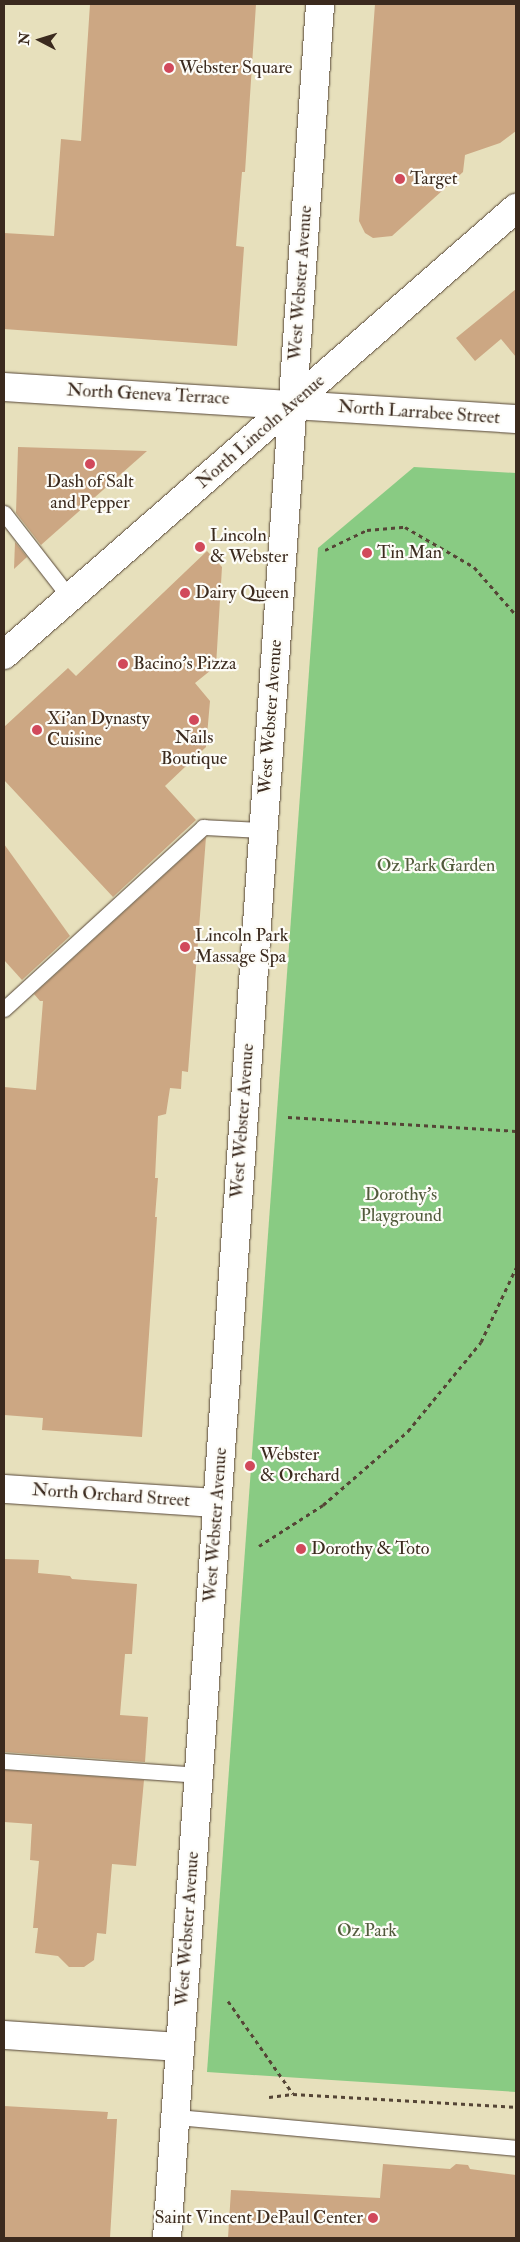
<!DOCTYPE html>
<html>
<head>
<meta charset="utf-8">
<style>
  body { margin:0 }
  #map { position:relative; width:520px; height:2242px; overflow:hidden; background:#e7e0bc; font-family:"IM FELL Double Pica",serif }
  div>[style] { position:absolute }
  .green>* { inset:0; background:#89cb83 }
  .building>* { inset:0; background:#cca783 }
  .path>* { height:3px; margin-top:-1.5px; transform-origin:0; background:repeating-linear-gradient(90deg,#554536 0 4px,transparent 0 8px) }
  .roads { filter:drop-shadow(0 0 1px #554536) drop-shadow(0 0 1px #554536) }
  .service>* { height:15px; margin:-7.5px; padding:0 7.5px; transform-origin:7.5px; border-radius:7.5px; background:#fff }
  .minor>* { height:28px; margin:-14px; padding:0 14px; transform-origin:14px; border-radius:14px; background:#fff }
  .tertiary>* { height:28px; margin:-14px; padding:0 14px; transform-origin:14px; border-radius:14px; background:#fff }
  .secondary>* { height:28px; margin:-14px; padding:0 14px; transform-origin:14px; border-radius:14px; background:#fff }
  .dots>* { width:14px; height:14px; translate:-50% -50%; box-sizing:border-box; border:2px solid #fdfcf7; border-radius:50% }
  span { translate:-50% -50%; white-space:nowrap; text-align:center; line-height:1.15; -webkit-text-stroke:4.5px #fdfcf7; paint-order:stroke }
  .poi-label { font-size:18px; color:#3b2a1e }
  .left { translate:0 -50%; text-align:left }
  .right { translate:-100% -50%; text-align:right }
  .street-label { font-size:18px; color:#3b2a1e }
  .park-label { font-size:18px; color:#525a3c }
  .frame { position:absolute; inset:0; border:5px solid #3b2a1e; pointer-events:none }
  .north { position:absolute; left:15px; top:15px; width:50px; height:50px; -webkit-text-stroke:4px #fdfcf7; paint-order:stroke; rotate:275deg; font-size:14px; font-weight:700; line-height:20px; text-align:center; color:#3b2a1e }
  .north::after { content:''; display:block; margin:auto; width:18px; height:22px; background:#3b2a1e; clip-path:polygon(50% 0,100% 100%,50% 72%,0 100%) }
</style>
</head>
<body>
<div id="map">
  <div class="green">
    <i style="clip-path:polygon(414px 467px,516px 473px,516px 2092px,207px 2072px,318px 548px)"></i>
  </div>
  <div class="building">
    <i style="clip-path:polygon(90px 4px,256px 4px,245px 172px,242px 172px,236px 246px,244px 247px,237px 346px,4px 329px,4px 233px,54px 236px,61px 139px,81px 141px)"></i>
    <i style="clip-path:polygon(375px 4px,516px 4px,516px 131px,500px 143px,465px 155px,463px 172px,392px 236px,373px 238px,365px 233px,359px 221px)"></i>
    <i style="clip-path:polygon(516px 289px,516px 357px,501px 339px,475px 361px,456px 338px)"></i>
    <i style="clip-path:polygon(18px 447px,147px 451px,41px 545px,16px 513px)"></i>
    <i style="clip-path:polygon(15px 542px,27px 557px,14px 569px)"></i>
    <i style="clip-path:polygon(207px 551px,222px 567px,216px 666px,195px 683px,210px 701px,206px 747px,165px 786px,196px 820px,113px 897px,4px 780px,4px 727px,68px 668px,76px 676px)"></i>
    <i style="clip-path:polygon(206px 837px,188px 1072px,182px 1071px,181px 1089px,170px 1088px,166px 1114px,158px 1116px,155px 1178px,158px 1178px,155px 1217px,157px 1217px,142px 1437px,42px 1430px,43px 1418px,4px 1415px,4px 1087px,36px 1090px,43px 1001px,40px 1001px,34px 994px)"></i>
    <i style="clip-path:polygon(4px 844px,70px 936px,22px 980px,4px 960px)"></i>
    <i style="clip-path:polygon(4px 1559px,39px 1560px,38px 1573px,70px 1576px,72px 1579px,137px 1584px,132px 1654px,125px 1654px,120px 1715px,148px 1717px,145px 1762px,4px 1752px)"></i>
    <i style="clip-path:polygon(4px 1770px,144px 1780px,136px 1866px,112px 1864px,106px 1934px,97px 1933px,94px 1960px,84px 1967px,69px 1967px,58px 1956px,35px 1953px,38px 1928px,33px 1928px,39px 1861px,30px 1860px,32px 1824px,4px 1822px)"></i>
    <i style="clip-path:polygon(4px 2106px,108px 2112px,107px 2119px,117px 2119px,110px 2238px,4px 2238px)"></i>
    <i style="clip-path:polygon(383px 2164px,450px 2169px,456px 2164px,468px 2165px,470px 2169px,516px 2175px,516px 2238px,228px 2238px,231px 2190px,380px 2198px)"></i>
  </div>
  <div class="path">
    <i style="left:325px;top:550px;width:47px;rotate:-25.5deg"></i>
    <i style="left:367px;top:530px;width:38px;rotate:-5deg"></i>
    <i style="left:405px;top:527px;width:80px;rotate:30.1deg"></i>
    <i style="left:474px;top:567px;width:64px;rotate:48.8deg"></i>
    <i style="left:288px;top:1117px;width:228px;rotate:3.5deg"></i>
    <i style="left:259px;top:1546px;width:76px;rotate:-32.6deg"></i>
    <i style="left:323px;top:1505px;width:113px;rotate:-41deg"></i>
    <i style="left:408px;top:1431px;width:115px;rotate:-50.6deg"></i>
    <i style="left:481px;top:1342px;width:82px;rotate:-64.7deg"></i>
    <i style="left:228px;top:2001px;width:113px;rotate:55deg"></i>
    <i style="left:269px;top:2097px;width:24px;rotate:-7deg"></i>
    <i style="left:293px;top:2094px;width:223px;rotate:3.3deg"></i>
  </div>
  <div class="roads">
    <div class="service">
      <i style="left:4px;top:513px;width:108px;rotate:52.2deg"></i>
      <i style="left:4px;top:1009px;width:270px;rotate:-42.4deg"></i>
      <i style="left:203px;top:827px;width:60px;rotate:2.9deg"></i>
      <i style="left:4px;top:1761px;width:196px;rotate:4.1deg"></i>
      <i style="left:176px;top:2117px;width:341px;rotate:5.2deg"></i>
    </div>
    <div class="minor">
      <i style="left:4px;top:387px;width:290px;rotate:3.6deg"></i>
      <i style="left:4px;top:1489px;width:213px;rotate:3.8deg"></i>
      <i style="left:4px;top:2035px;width:176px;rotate:3.9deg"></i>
    </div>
    <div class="tertiary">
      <i style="left:293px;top:405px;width:223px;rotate:3.6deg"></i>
      <i style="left:167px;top:2238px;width:2239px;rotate:-86.08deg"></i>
    </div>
    <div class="secondary">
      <i style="left:4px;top:655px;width:680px;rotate:-41.12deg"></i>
    </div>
  </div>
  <div class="dots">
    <i style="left:169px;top:68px;background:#d1495b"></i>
    <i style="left:400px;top:179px;background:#d1495b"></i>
    <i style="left:90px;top:464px;background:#d1495b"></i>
    <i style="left:200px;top:547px;background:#d1495b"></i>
    <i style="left:367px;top:553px;background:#d1495b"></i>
    <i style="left:185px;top:593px;background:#d1495b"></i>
    <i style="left:123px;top:664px;background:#d1495b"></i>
    <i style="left:194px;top:720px;background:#d1495b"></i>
    <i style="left:37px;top:730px;background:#d1495b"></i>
    <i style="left:185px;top:947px;background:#d1495b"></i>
    <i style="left:250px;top:1466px;background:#d1495b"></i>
    <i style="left:301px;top:1549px;background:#d1495b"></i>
    <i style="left:373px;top:2218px;background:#d1495b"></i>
  </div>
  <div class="poi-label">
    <span class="left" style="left:179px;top:68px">Webster Square</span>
    <span class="left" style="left:410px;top:179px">Target</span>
    <span style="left:90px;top:493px">Dash of Salt<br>and Pepper</span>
    <span class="left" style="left:210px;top:547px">Lincoln<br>&amp; Webster</span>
    <span class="left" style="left:377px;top:553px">Tin Man</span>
    <span class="left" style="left:195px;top:593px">Dairy Queen</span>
    <span class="left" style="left:133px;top:664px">Bacino's Pizza</span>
    <span class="left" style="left:47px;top:730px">Xi'an Dynasty<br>Cuisine</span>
    <span style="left:194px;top:749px">Nails<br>Boutique</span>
    <span class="left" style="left:195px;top:947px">Lincoln Park<br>Massage Spa</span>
    <span class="left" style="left:260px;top:1466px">Webster<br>&amp; Orchard</span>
    <span class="left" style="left:311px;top:1549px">Dorothy &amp; Toto</span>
    <span class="right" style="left:363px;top:2218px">Saint Vincent DePaul Center</span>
  </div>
  <div class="street-label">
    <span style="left:301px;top:283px;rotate:-86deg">West Webster Avenue</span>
    <span style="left:148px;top:395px;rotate:3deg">North Geneva Terrace</span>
    <span style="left:419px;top:413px;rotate:4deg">North Larrabee Street</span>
    <span style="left:261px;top:432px;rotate:-41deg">North Lincoln Avenue</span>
    <span style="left:271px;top:717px;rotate:-86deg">West Webster Avenue</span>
    <span style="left:243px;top:1121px;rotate:-86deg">West Webster Avenue</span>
    <span style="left:111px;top:1496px;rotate:4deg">North Orchard Street</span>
    <span style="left:216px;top:1525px;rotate:-86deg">West Webster Avenue</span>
    <span style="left:188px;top:1929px;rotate:-86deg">West Webster Avenue</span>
  </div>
  <div class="park-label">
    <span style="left:436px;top:866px">Oz Park Garden</span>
    <span style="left:401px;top:1206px">Dorothy's<br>Playground</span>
    <span style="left:367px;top:1931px">Oz Park</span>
  </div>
  <div class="frame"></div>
  <div class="north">N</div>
</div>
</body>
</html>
